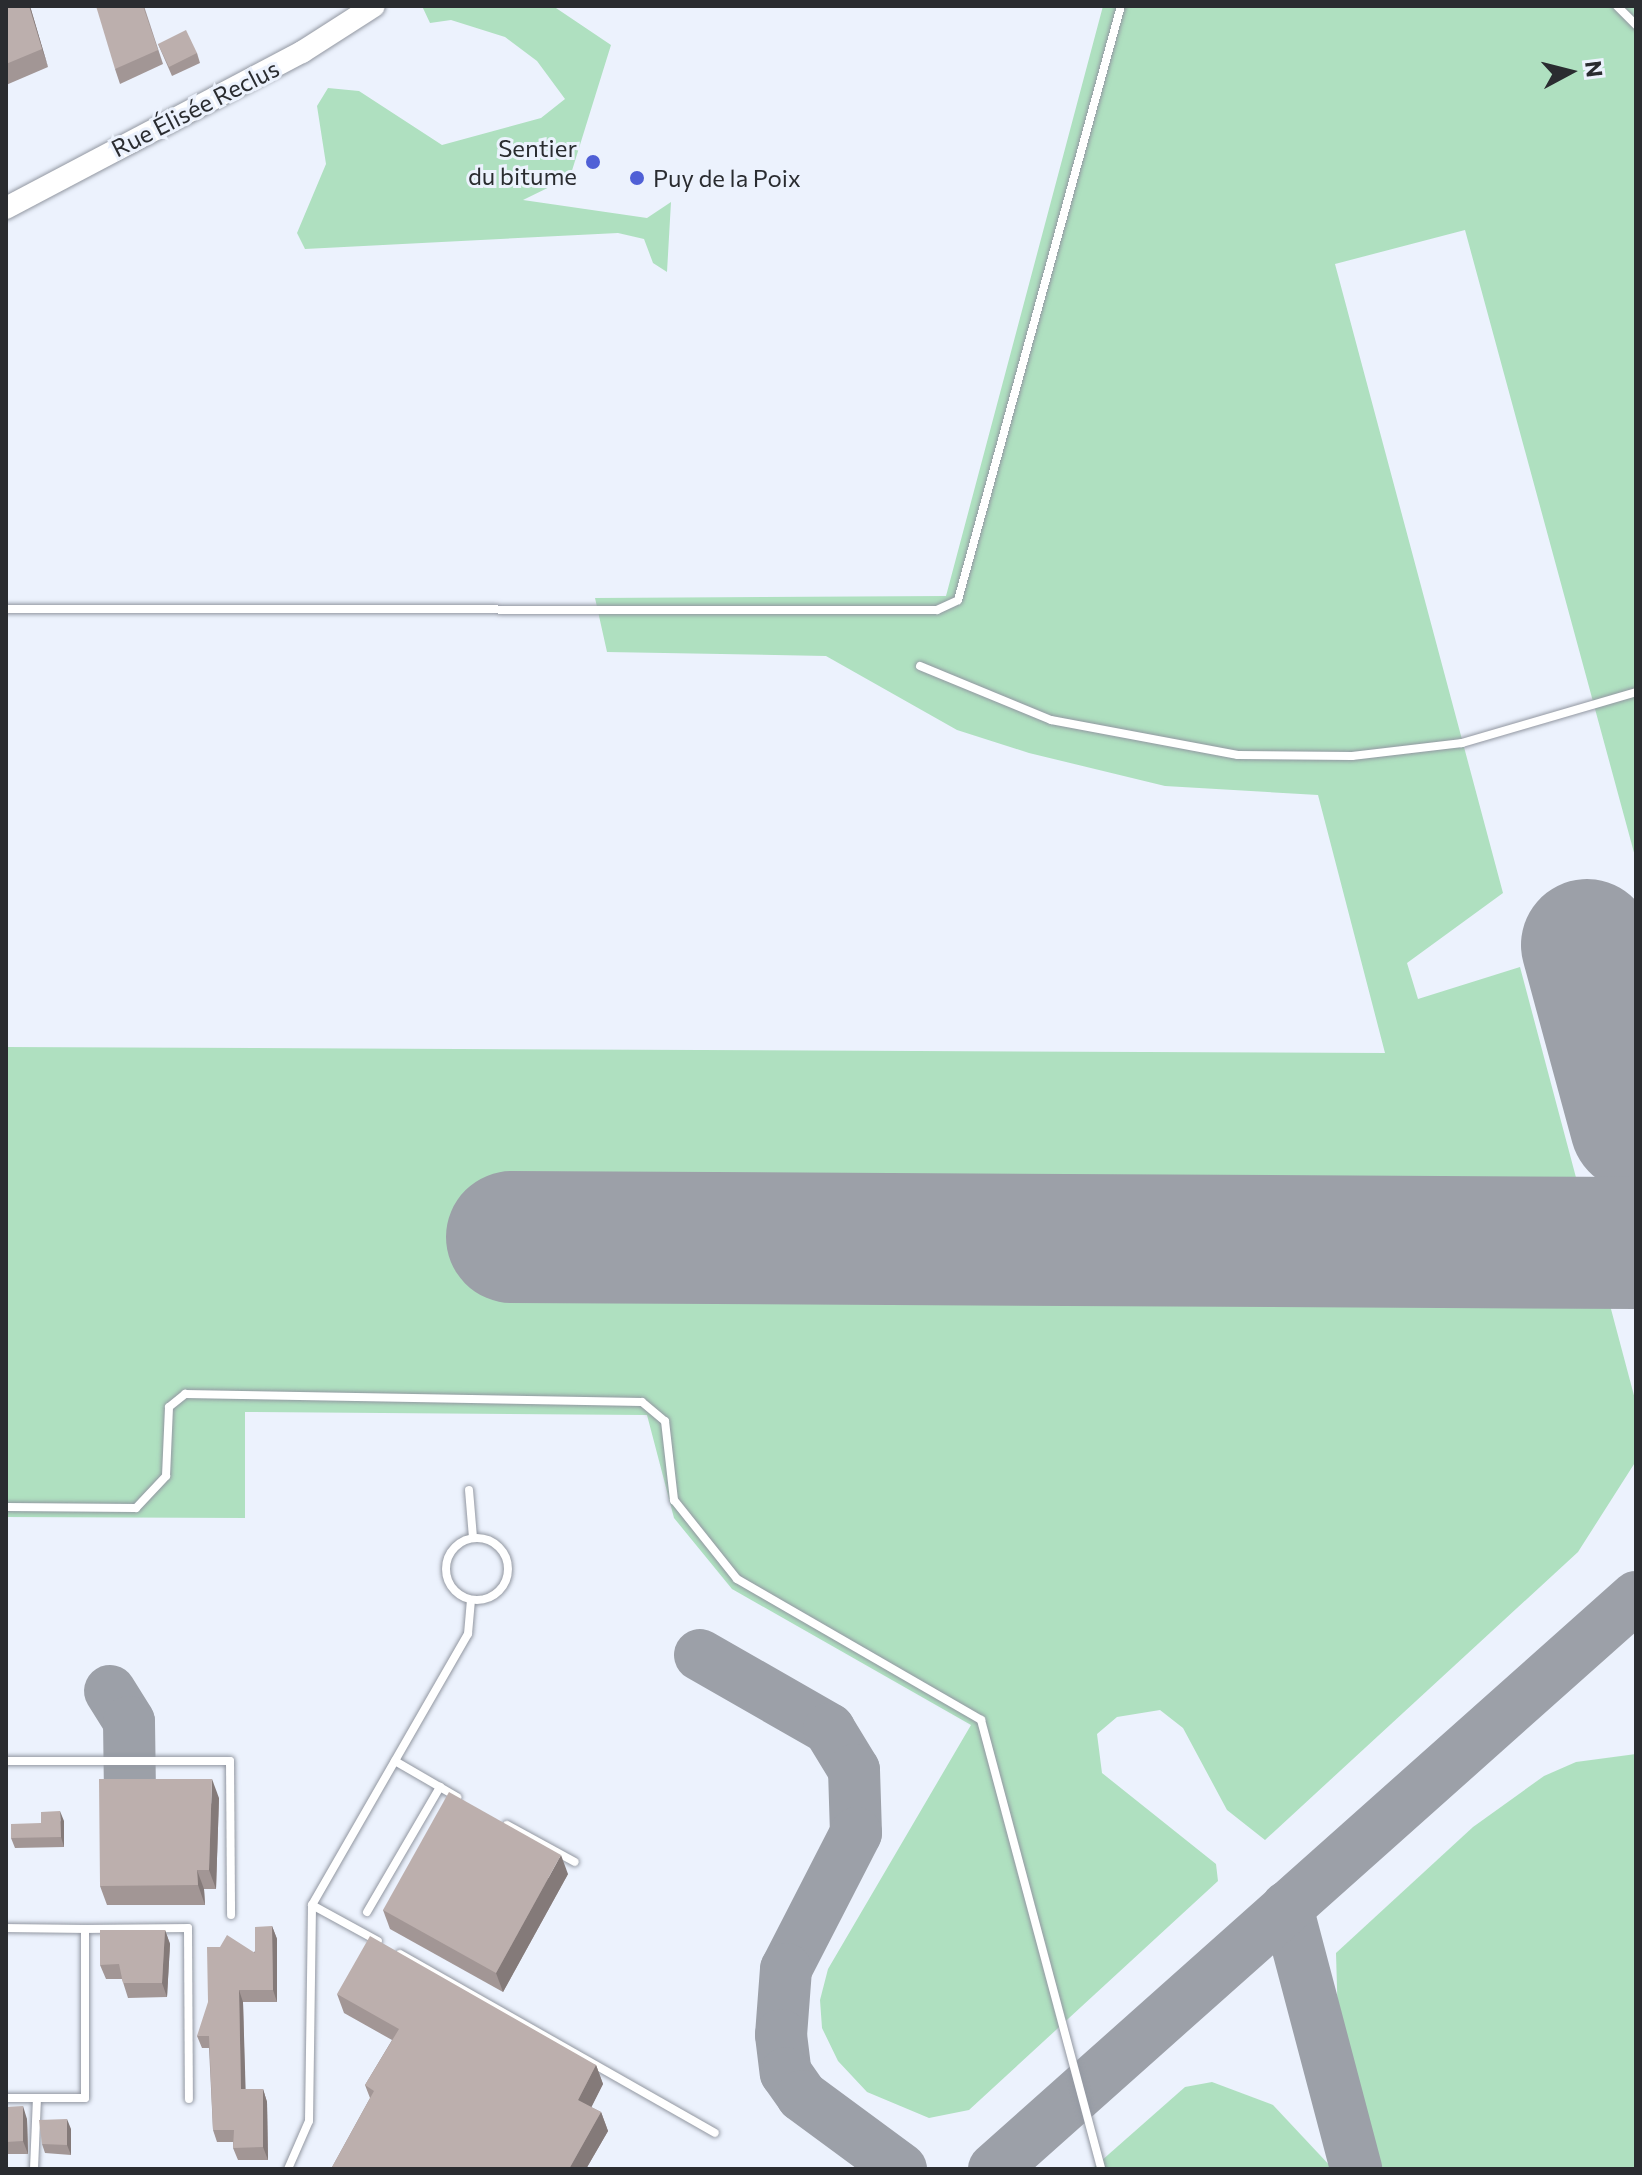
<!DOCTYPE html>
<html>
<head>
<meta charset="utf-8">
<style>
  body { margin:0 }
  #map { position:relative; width:1642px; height:2175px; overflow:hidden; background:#ecf2fd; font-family:Commissioner,sans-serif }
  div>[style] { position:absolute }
  .green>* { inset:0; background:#afe0c0 }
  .taxiway>* { height:52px; margin:-26px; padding:0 26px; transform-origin:26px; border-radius:26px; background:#9ca0a8 }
  .runway>* { height:132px; margin:-66px; padding:0 66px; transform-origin:66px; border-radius:66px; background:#9ca0a8 }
  .roads { filter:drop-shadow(0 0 2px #9297a1) drop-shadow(0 0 2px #9297a1) }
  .service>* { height:8px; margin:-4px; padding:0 4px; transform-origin:4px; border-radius:4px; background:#fff }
  .service>.ring { margin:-4px; padding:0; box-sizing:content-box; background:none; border:8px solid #fff; border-radius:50% }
  .secondary>* { height:22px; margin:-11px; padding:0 11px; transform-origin:11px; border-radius:11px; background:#fff }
  .wall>* { inset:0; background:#a29695 }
  .shaded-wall>* { inset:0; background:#847a79 }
  .building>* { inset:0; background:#bcafad }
  .dots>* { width:22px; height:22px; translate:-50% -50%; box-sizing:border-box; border:4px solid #ecf2fd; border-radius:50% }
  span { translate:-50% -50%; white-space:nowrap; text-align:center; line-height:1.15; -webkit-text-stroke:6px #ecf2fd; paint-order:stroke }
  .street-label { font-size:24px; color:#2a2c30 }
  .poi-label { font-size:24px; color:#2a2c30 }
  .right { translate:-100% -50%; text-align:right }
  .left { translate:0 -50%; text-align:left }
  .frame { position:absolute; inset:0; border:8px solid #2a2c30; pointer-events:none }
  .north { position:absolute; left:1530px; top:32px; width:80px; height:80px; -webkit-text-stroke:6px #ecf2fd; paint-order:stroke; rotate:83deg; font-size:22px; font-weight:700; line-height:32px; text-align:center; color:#2a2c30 }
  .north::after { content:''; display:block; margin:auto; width:28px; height:36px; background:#2a2c30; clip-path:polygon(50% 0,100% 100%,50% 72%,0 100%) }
</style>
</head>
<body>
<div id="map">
  <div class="green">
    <i style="clip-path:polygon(422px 6px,553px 6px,611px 45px,570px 177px,523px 200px,647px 218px,671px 202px,667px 272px,653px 263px,644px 239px,618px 233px,305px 249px,297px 233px,326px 164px,317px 106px,328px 88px,359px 91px,442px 145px,541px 118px,565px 99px,537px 61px,505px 37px,451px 20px,430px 23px)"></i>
    <i style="clip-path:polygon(1103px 6px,1636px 6px,1636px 860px,1465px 230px,1335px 264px,1503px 893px,1407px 963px,1418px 999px,1520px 967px,1636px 1403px,1636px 1461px,1578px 1552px,1265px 1840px,1227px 1810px,1183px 1728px,1160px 1710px,1117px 1717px,1097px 1734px,1102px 1773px,1216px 1864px,1218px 1881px,969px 2110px,929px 2118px,867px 2092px,838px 2061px,822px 2028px,820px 2000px,828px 1969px,971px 1725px,732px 1589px,674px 1518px,647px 1415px,245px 1412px,245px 1518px,6px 1517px,6px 1047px,1385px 1053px,1318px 795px,1165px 786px,1029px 753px,957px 730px,826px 656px,607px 652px,595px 598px,946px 596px)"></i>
    <i style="clip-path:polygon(1636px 1754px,1636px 2169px,1377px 2169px,1338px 2022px,1336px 1953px,1473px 1827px,1544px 1776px,1576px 1762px)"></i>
    <i style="clip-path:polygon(1212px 2082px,1273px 2105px,1333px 2169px,1092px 2169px,1185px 2087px)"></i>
  </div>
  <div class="taxiway">
    <i style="left:700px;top:1655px;width:149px;rotate:29.8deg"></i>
    <i style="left:829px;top:1729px;width:48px;rotate:58.6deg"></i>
    <i style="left:854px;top:1770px;width:63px;rotate:88.2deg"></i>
    <i style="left:856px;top:1833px;width:153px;rotate:117.2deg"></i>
    <i style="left:786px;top:1969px;width:66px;rotate:94.3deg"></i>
    <i style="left:781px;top:2035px;width:38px;rotate:83deg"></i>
    <i style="left:786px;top:2073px;width:28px;rotate:55deg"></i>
    <i style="left:802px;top:2096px;width:123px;rotate:36.4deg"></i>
    <i style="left:110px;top:1691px;width:36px;rotate:58deg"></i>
    <i style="left:129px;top:1722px;width:76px;rotate:89.2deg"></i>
    <i style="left:1287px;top:1907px;width:271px;rotate:75.2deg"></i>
    <i style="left:994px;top:2169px;width:860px;rotate:-41.7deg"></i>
  </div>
  <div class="runway">
    <i style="left:1587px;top:945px;width:187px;rotate:74.8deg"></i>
    <i style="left:512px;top:1237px;width:1124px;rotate:0.31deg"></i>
  </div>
  <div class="roads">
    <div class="service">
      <i style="left:1617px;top:6px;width:27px;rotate:45deg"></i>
      <i style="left:6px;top:609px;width:931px;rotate:0.06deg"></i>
      <i style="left:937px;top:610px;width:23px;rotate:-25deg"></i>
      <i style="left:958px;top:600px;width:616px;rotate:-74.66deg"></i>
      <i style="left:920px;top:666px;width:142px;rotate:22.4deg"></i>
      <i style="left:1051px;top:720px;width:190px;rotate:10.6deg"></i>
      <i style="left:1238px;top:755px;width:114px;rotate:0.5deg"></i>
      <i style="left:1352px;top:756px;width:111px;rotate:-6.7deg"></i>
      <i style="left:1462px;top:743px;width:181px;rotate:-16.3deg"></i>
      <i style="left:469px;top:1490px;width:48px;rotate:85.2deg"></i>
      <i style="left:6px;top:1507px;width:130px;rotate:0.4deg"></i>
      <i style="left:136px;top:1508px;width:44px;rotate:-46.8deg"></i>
      <i style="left:166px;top:1476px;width:69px;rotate:-87.5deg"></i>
      <i style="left:169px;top:1407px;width:21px;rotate:-39deg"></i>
      <i style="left:185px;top:1394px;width:457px;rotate:1deg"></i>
      <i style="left:642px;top:1402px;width:30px;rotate:40deg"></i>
      <i style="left:665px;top:1421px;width:80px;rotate:83.5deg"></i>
      <i style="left:674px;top:1500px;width:101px;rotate:51.4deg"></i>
      <i style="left:737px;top:1579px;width:282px;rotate:30deg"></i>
      <i style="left:981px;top:1720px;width:465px;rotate:75deg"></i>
      <i class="ring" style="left:446px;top:1538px;width:54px;height:54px"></i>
      <i style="left:6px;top:1761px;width:224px"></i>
      <i style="left:230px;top:1761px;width:154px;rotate:89.6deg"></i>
      <i style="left:395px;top:1761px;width:72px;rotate:30.1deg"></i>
      <i style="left:507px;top:1825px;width:77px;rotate:28.6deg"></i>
      <i style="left:312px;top:1905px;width:75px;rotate:28.6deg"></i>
      <i style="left:367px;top:1912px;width:145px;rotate:-59.7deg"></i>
      <i style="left:6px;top:1928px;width:79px;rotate:0.7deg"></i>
      <i style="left:400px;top:1954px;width:362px;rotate:29.6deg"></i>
      <i style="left:6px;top:2098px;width:79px"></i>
      <i style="left:85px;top:2098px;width:169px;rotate:-90deg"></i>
      <i style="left:85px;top:1929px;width:103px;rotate:-0.6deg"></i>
      <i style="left:188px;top:1928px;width:171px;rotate:89.7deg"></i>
      <i style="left:34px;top:2169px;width:71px;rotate:-87.6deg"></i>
      <i style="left:288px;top:2169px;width:52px;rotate:-66.4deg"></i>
      <i style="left:309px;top:2121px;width:216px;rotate:-89.2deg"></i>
      <i style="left:312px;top:1905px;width:313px;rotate:-60.1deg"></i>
      <i style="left:468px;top:1634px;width:34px;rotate:-85deg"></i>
    </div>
    <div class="secondary">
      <i style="left:6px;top:208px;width:335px;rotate:-27.8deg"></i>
      <i style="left:302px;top:52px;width:85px;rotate:-32.6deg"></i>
    </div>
  </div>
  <div class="wall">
    <i style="clip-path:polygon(6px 6px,30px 6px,48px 67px,6px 85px)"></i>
    <i style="clip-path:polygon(144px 6px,163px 64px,120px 84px,115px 69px)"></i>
    <i style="clip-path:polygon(158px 44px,197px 53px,200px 63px,172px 76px)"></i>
    <i style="clip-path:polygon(219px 1798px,216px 1889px,204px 1889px,205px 1905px,107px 1905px,100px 1886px)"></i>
    <i style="clip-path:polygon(64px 1821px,64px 1847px,15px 1848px,11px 1838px,41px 1823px)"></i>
    <i style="clip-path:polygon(568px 1874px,503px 1992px,390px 1929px,383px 1910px)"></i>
    <i style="clip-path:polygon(272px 1926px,277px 1939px,277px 2002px,243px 2002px,245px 2089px,263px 2089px,267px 2102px,268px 2160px,238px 2160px,233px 2148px,233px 2142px,217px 2142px,213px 2130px,209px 2048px,202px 2048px,197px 2036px)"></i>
    <i style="clip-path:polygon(165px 1930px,170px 1944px,167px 1997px,128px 1998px,122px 1979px,106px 1979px,100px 1965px)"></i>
    <i style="clip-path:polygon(337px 1994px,596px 2065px,603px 2084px,591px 2107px,601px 2112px,608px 2131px,586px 2169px,331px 2169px,370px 2098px,365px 2085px,392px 2040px,344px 2013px)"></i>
    <i style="clip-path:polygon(6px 2107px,27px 2119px,28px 2154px,6px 2154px)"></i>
    <i style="clip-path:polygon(71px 2129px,71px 2155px,45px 2153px,42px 2144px)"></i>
  </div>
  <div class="shaded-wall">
    <i style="clip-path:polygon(29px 6px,30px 6px,48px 67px,42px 49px)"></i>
    <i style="clip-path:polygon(212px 1779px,219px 1798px,216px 1889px,209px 1870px)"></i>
    <i style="clip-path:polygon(60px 1811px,64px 1821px,64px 1847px,61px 1837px)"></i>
    <i style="clip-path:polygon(561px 1855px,568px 1874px,503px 1992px,496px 1973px)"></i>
    <i style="clip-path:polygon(197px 1870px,204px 1889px,205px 1905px,198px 1885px)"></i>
    <i style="clip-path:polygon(272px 1926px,277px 1939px,277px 2002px,273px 1990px)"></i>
    <i style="clip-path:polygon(165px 1930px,170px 1944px,167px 1997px,162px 1983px)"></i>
    <i style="clip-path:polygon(239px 1990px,243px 2002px,246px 2102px,241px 2089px)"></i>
    <i style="clip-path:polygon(596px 2065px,603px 2084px,585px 2120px,578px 2100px)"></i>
    <i style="clip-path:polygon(263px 2089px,267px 2102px,268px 2160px,263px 2147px)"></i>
    <i style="clip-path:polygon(23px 2106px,27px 2119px,28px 2154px,23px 2141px)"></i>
    <i style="clip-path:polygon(601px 2112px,608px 2131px,586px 2169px,569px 2169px)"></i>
    <i style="clip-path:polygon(67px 2119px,71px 2129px,71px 2155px,67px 2145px)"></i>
  </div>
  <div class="building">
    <i style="clip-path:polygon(6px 6px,29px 6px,42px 49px,6px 64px)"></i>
    <i style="clip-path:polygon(96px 6px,143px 6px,158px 50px,115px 69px)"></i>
    <i style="clip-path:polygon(186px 30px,197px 53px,169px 67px,158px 44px)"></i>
    <i style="clip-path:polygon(99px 1779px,212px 1779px,209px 1870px,197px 1870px,198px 1885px,100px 1886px)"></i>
    <i style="clip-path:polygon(449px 1792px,561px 1855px,496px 1973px,383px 1910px)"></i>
    <i style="clip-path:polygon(60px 1811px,61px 1837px,11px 1838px,11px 1824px,41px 1823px,41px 1812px)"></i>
    <i style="clip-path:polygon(272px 1926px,273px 1990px,239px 1990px,241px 2089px,263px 2089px,263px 2147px,233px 2148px,234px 2130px,213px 2130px,209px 2036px,197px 2036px,208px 2002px,207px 1947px,220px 1947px,227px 1935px,255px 1953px,255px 1927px)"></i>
    <i style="clip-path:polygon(100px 1930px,165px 1930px,162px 1983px,123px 1983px,119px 1964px,100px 1965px)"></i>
    <i style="clip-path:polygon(370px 1936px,596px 2065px,578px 2100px,601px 2112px,569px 2169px,331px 2169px,374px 2091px,365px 2085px,399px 2029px,337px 1994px)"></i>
    <i style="clip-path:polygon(23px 2106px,23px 2141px,6px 2142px,6px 2107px)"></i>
    <i style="clip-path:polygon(67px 2119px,67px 2145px,42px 2144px,39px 2120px)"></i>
  </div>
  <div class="dots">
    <i style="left:593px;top:162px;background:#5060d6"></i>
    <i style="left:637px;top:178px;background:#5060d6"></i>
  </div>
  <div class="street-label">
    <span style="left:195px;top:108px;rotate:-27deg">Rue Élisée Reclus</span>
  </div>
  <div class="poi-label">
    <span class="right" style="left:577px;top:162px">Sentier<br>du bitume</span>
    <span class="left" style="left:653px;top:178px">Puy de la Poix</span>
  </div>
  <div class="frame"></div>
  <div class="north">N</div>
</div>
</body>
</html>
